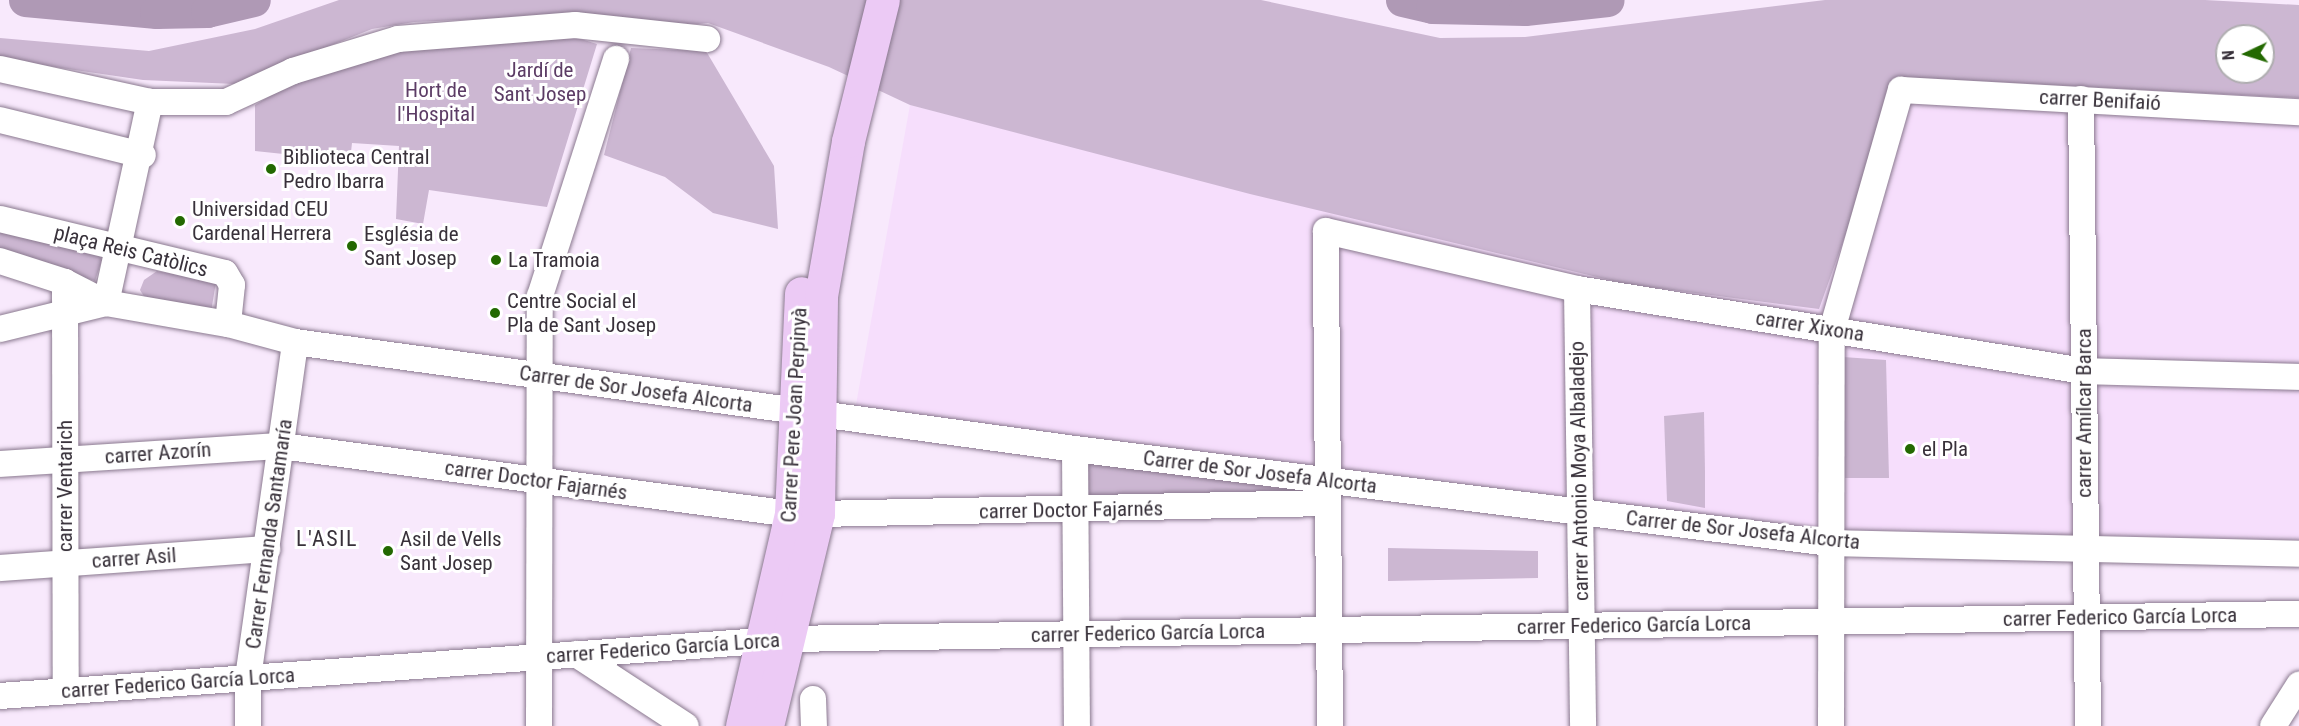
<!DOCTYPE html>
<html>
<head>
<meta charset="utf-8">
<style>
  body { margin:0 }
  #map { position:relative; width:2299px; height:726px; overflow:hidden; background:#f8e9fc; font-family:"Roboto Condensed",sans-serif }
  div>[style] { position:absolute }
  .built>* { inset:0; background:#f6defc }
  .green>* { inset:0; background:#ccb7d2 }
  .river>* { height:33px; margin:-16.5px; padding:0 16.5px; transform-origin:16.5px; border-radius:16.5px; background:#af99b5 }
  .roads { filter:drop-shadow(0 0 2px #8a798f) drop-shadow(0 0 2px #8a798f) }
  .minor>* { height:26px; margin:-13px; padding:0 13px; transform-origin:13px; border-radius:13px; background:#fff }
  .major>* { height:33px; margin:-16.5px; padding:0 16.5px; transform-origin:16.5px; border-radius:16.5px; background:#eccaf5 }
  .dots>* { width:16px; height:16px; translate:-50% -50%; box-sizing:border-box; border:3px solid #fff; border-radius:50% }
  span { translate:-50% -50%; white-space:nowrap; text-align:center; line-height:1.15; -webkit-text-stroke:6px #fff; paint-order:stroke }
  .park-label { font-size:21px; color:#5c3c65 }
  .street-label { font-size:21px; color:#38313a }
  .poi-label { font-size:21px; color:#38313a }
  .left { translate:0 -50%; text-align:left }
  .neighbourhood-label { font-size:22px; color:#38313a; letter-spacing:1.5px }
  .north { position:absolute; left:2215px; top:24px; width:60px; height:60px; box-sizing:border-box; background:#fff; border:2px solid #afadb0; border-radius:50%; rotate:266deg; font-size:16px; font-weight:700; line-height:24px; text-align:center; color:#38313a }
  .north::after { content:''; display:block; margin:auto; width:21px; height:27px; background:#236901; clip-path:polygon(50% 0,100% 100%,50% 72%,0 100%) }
</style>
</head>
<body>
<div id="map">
  <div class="built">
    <i style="clip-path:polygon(1889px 76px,2299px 98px,2299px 552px,1856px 544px,855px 410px,910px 105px,1626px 284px)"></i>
  </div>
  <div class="green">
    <i style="clip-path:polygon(evenodd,339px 0,1261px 0,1440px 38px,1525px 37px,1825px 0,2205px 0,2299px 5px,2299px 98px,1902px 77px,1819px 309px,1626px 284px,1250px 194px,910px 105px,829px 67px,708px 23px,658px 28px,568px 15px,414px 22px,372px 29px,235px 84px,143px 80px,0 59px,0 38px,149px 51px,255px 29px,339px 0,2227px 36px,2263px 36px,2263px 72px,2227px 72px,2227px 36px)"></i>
    <i style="clip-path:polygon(568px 35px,597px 44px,547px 207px,429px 190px,423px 224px,396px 219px,399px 146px,352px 143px,350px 161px,255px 151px,255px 105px,304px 75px,388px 51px)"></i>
    <i style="clip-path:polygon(631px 48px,706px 51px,774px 166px,778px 229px,713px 213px,665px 177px,604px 155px)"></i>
    <i style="clip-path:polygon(0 229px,97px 252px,102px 260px,95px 281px,0 252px)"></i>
    <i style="clip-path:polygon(157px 271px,216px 282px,211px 312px,145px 298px,140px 290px,144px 280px)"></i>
    <i style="clip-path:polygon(1843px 357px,1886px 360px,1889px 478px,1845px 478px)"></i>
    <i style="clip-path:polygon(1704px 412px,1705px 472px,1705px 508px,1667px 501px,1664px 416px)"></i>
    <i style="clip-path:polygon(1085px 457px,1316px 494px,1086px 498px)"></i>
    <i style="clip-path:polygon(1388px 548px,1538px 551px,1538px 578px,1388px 581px)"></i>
  </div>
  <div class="river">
    <i style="left:25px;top:0;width:132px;rotate:5.2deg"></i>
    <i style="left:156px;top:12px;width:51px;rotate:-1.1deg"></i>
    <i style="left:207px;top:11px;width:48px;rotate:-13.2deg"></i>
    <i style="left:1402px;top:0;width:31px;rotate:13deg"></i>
    <i style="left:1432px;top:7px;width:93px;rotate:1.2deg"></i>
    <i style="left:1525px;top:9px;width:83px;rotate:-6.2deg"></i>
  </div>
  <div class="roads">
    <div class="minor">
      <i style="left:0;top:69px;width:154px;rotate:12.4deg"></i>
      <i style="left:150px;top:102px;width:76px"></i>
      <i style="left:226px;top:102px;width:74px;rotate:-24.8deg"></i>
      <i style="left:293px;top:71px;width:110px;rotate:-16.9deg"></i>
      <i style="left:398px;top:39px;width:178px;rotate:-4.5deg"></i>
      <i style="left:575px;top:25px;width:133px;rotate:6.1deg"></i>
      <i style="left:2081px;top:99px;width:627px;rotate:89.36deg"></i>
      <i style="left:0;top:120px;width:147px;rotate:13.8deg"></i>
      <i style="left:0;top:219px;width:231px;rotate:13.5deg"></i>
      <i style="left:225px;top:273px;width:14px;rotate:60deg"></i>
      <i style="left:232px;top:285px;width:39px;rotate:96deg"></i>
      <i style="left:0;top:261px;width:68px;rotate:17.9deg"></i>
      <i style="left:65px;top:282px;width:46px;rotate:27.1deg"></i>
      <i style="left:106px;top:303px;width:124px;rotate:9.8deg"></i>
      <i style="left:228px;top:324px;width:69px;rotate:15deg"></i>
      <i style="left:295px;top:342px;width:787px;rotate:7.81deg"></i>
      <i style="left:1075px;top:449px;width:761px;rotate:7.1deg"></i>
      <i style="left:1830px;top:543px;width:469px;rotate:1.3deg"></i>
      <i style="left:65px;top:282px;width:409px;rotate:89.9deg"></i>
      <i style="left:1577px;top:289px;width:437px;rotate:89.2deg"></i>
      <i style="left:0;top:329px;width:109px;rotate:-13.8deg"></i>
      <i style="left:106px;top:303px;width:206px;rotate:-77.7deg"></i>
      <i style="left:1075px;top:449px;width:277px;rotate:89.6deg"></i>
      <i style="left:0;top:464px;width:282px;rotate:-3.7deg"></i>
      <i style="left:281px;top:446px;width:515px;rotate:7.59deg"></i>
      <i style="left:818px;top:514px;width:507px;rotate:-1.24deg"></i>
      <i style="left:0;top:568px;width:268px;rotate:-4.1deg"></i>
      <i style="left:576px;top:654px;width:131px;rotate:33.2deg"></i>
      <i style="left:0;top:696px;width:791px;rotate:-4.13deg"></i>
      <i style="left:789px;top:639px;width:1510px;rotate:-0.95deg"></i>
      <i style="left:813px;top:699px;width:27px;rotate:88deg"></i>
      <i style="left:248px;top:726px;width:48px;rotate:-90deg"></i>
      <i style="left:248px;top:678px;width:339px;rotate:-82deg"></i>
      <i style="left:539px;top:726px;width:430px;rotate:-89.9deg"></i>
      <i style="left:540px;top:296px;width:249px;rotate:-72.2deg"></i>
      <i style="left:1330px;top:726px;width:495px;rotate:-90.5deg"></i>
      <i style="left:1326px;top:231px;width:258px;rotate:13deg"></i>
      <i style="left:1577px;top:289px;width:514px;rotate:9.19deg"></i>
      <i style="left:2084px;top:371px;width:215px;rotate:1.6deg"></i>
      <i style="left:1831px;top:726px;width:396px;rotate:-89.9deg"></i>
      <i style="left:1832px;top:330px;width:250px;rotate:-74deg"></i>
      <i style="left:1901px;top:90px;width:399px;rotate:3.2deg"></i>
      <i style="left:2273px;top:726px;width:49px;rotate:-57.6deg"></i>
    </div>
    <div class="major">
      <i style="left:742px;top:726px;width:218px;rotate:-77deg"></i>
      <i style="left:791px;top:514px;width:221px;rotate:-87.4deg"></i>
      <i style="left:767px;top:726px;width:218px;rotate:-76.5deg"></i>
      <i style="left:818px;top:514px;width:218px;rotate:-89.2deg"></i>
      <i style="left:821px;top:296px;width:157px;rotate:-80.1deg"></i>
      <i style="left:848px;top:141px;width:145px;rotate:-76.1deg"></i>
    </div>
  </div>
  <div class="dots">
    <i style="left:271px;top:169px;background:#236901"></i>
    <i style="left:180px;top:221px;background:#236901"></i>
    <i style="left:352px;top:246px;background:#236901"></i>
    <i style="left:496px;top:260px;background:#236901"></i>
    <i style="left:495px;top:313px;background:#236901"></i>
    <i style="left:1910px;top:449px;background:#236901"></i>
    <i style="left:388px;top:551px;background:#236901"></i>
  </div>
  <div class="park-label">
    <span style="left:540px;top:82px">Jardí de<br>Sant Josep</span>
    <span style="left:436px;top:102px">Hort de<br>l'Hospital</span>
  </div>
  <div class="street-label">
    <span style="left:2100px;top:100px;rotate:3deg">carrer Benifaió</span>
    <span style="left:131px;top:251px;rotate:14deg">plaça Reis Catòlics</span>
    <span style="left:1810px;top:326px;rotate:9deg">carrer Xixona</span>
    <span style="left:636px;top:389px;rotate:8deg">Carrer de Sor Josefa Alcorta</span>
    <span style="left:2084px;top:413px;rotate:-90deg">carrer Amílcar Barca</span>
    <span style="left:794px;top:415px;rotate:-87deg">Carrer Pere Joan Perpinyà</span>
    <span style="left:158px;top:453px;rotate:-4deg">carrer Azorín</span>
    <span style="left:1579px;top:471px;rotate:-91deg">carrer Antonio Moya Albaladejo</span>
    <span style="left:1260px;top:472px;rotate:7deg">Carrer de Sor Josefa Alcorta</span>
    <span style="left:536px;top:480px;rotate:8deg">carrer Doctor Fajarnés</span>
    <span style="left:65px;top:486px;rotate:-90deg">carrer Ventarich</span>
    <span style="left:1071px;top:510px;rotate:-1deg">carrer Doctor Fajarnés</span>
    <span style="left:1743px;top:530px;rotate:6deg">Carrer de Sor Josefa Alcorta</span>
    <span style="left:269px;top:534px;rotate:-82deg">Carrer Fernanda Santamaría</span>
    <span style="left:134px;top:558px;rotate:-4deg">carrer Asil</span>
    <span style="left:2120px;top:617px;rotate:-1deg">carrer Federico García Lorca</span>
    <span style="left:1634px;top:625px;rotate:-1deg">carrer Federico García Lorca</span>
    <span style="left:1148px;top:633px;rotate:-1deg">carrer Federico García Lorca</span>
    <span style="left:663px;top:648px;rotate:-4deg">carrer Federico García Lorca</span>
    <span style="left:178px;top:683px;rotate:-4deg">carrer Federico García Lorca</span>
  </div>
  <div class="poi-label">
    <span class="left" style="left:283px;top:169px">Biblioteca Central<br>Pedro Ibarra</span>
    <span class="left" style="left:192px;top:221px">Universidad CEU<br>Cardenal Herrera</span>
    <span class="left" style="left:364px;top:246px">Església de<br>Sant Josep</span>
    <span class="left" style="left:508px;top:260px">La Tramoia</span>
    <span class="left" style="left:507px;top:313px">Centre Social el<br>Pla de Sant Josep</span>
    <span class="left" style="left:1922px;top:449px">el Pla</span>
    <span class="left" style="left:400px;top:551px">Asil de Vells<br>Sant Josep</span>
  </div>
  <div class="neighbourhood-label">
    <span style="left:327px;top:539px">L'ASIL</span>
  </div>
  <div class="north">N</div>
</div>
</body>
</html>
